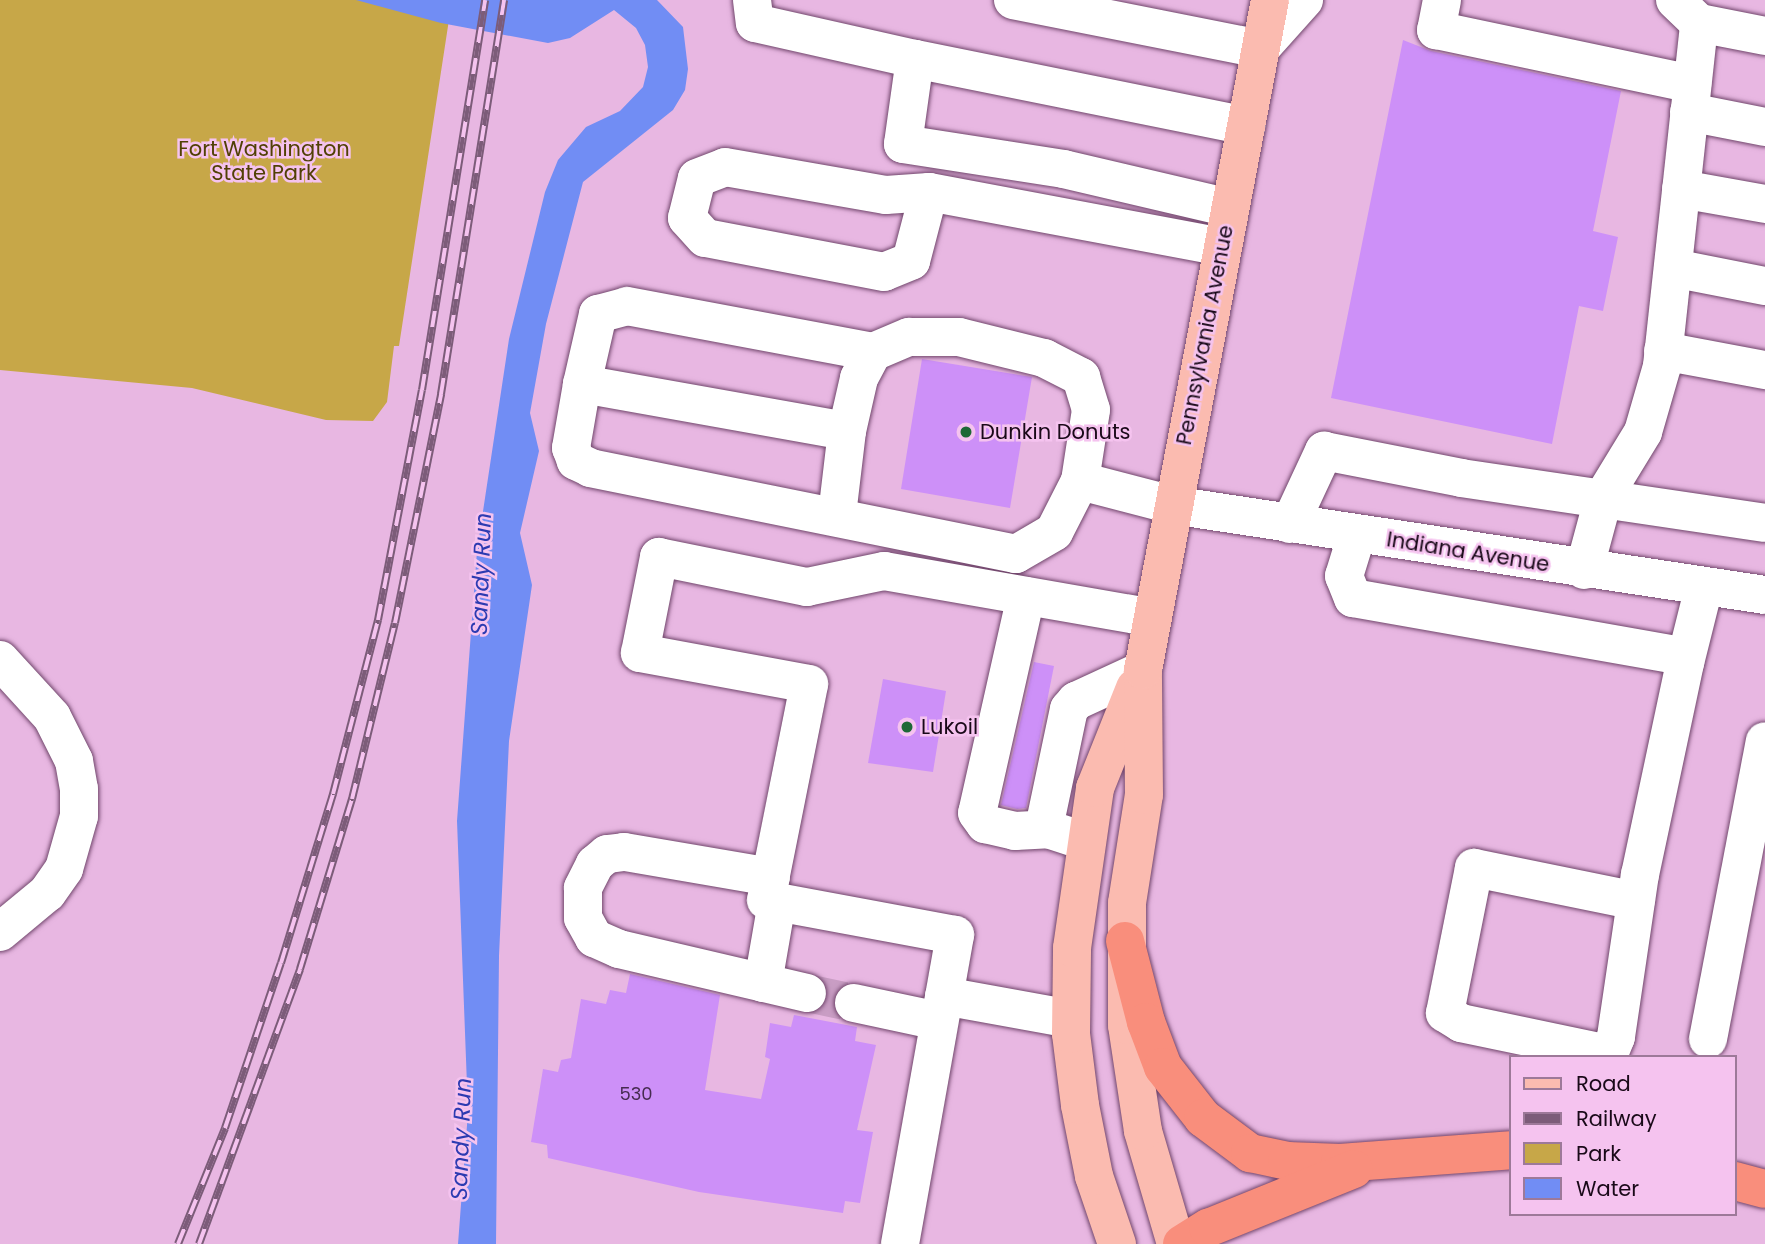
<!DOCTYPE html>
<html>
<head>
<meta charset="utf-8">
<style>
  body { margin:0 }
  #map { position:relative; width:1765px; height:1244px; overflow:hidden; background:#e8b7e2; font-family:Poppins,sans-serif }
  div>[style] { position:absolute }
  .green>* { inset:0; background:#c7a748 }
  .water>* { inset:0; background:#718df4 }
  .building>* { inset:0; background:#cd90f8 }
  .minor-tunnel>* { height:38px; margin-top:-19px; transform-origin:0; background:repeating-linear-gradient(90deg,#c99dc4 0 38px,transparent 0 57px) }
  .roads { filter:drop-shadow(0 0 2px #71466c) drop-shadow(0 0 2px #71466c) }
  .minor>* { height:38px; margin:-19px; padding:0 19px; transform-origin:19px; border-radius:19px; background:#fff }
  .major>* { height:38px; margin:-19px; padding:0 19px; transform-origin:19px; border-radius:19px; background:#fbbbb0 }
  .highway>* { height:38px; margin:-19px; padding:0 19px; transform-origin:19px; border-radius:19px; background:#f98e7c }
  .rail>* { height:8px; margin-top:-4px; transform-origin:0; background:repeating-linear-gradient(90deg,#f5c3ef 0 16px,#7c5c79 0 32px); box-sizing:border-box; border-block:2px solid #7c5c79 }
  .dots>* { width:19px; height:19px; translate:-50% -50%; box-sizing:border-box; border:4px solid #f5c3ef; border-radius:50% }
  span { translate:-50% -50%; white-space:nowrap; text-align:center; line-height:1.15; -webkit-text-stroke:5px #f5c3ef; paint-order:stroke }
  .number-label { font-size:18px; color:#462b50 }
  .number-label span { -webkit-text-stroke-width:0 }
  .park-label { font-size:21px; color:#514005 }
  .street-label { font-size:21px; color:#190918 }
  .poi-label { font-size:21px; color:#190918 }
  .left { translate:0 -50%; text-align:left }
  .water-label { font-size:23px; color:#2c3bb1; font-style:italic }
  .legend { position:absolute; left:1509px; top:1055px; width:228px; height:161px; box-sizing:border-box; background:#f5c3ef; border:2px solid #9d7999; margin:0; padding:9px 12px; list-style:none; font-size:21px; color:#190918 }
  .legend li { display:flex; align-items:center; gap:14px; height:35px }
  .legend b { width:35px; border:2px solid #9d7999 }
</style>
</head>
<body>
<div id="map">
  <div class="green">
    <i style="clip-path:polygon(0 0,452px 0,399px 346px,394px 346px,387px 402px,373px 421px,326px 420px,192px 388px,0 370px)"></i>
  </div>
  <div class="water">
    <i style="clip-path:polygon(356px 0,657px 0,683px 27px,688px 69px,685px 90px,673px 110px,583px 182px,546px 324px,530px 413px,539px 451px,520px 533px,532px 585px,509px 741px,499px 956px,496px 1244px,458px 1244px,468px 1112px,457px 821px,477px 551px,509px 339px,545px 192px,558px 160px,586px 127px,620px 111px,643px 87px,648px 67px,645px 45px,636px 28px,614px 10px,570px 38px,548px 43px,441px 23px)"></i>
  </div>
  <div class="building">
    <i style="clip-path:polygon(1403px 40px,1431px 51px,1621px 91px,1593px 231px,1618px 237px,1603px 311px,1579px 306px,1552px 444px,1331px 398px)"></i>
    <i style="clip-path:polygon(922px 359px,1032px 377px,1010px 508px,901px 489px)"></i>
    <i style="clip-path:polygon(1034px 662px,1054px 666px,1026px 808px,1017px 809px,1001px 805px)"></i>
    <i style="clip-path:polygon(883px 679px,946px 691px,933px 772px,868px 763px)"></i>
    <i style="clip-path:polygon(630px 974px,720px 995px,705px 1090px,761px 1099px,770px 1059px,765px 1057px,770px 1023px,791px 1027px,794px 1015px,857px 1027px,855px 1041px,876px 1045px,857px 1130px,873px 1132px,860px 1203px,845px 1201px,843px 1213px,699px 1192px,548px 1158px,547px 1145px,531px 1142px,543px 1069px,558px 1072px,561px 1060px,571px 1058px,581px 999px,606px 1004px,610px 990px,626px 993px)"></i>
  </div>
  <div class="minor-tunnel">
    <i style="left:807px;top:993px;width:48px;rotate:12deg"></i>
  </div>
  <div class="roads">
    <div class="minor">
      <i style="left:752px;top:0;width:23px;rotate:83deg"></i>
      <i style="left:755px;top:23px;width:164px;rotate:12.7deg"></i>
      <i style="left:1013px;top:0;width:252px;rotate:11.2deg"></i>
      <i style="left:1260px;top:49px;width:66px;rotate:-48.1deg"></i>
      <i style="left:1442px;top:0;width:31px;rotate:101deg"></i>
      <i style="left:1436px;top:30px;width:262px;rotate:11.9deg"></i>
      <i style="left:1675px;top:0;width:33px;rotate:44deg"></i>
      <i style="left:1699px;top:23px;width:67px;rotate:11.1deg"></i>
      <i style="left:1689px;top:112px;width:77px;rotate:11.2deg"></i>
      <i style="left:1681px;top:189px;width:85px;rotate:10.1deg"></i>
      <i style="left:929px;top:192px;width:71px;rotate:104.6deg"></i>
      <i style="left:911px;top:261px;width:29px;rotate:158deg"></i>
      <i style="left:884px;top:272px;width:182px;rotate:-169.2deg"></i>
      <i style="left:705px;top:238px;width:27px;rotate:-132deg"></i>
      <i style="left:687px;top:218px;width:41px;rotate:-76deg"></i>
      <i style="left:697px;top:178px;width:30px;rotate:-21deg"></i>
      <i style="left:725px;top:167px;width:163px;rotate:9.9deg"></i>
      <i style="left:886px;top:195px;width:43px;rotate:-4deg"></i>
      <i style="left:929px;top:192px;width:298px;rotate:10.6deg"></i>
      <i style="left:1230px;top:208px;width:171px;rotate:-166.8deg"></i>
      <i style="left:1064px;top:169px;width:163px;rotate:-171.2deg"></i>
      <i style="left:903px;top:144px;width:86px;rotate:-82deg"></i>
      <i style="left:915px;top:59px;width:338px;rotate:11.4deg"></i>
      <i style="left:1673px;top:268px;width:94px;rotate:11.1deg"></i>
      <i style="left:1663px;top:351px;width:104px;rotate:10.6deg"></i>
      <i style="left:582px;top:384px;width:269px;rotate:10.1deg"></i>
      <i style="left:1080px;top:481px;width:95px;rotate:14.6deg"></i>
      <i style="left:1172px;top:505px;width:600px;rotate:8.63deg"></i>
      <i style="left:837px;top:515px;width:85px;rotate:-83.2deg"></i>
      <i style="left:847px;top:431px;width:54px;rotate:-77.2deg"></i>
      <i style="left:859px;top:378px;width:30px;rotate:-62deg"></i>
      <i style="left:873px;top:352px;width:39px;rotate:-23deg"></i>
      <i style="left:909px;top:337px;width:50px"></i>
      <i style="left:959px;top:337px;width:88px;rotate:13.9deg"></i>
      <i style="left:1044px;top:358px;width:42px;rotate:27.2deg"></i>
      <i style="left:1081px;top:377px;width:34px;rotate:73deg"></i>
      <i style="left:1091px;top:410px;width:72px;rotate:98.8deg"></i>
      <i style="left:1080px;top:481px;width:57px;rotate:117deg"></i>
      <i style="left:1054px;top:532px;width:44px;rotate:149.9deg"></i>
      <i style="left:1016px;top:554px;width:434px;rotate:-168.6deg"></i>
      <i style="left:591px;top:468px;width:17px;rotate:-155deg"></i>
      <i style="left:576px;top:461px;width:14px;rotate:-111deg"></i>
      <i style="left:571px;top:448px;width:65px;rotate:-80.2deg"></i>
      <i style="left:582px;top:384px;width:72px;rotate:-77.1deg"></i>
      <i style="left:598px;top:314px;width:30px;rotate:-15deg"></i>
      <i style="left:627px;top:306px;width:250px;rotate:10.6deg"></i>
      <i style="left:1290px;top:524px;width:81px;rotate:-65deg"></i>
      <i style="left:1324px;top:451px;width:140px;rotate:11.1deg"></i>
      <i style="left:1461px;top:478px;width:307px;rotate:8.4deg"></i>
      <i style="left:1357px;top:534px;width:44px;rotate:107.2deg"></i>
      <i style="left:1344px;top:576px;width:24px;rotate:68deg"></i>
      <i style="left:1353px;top:598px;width:329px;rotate:10deg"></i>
      <i style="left:1677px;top:655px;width:11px;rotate:45deg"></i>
      <i style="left:1685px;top:663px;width:216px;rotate:102deg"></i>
      <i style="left:1640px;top:874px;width:165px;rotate:98.4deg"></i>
      <i style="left:1616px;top:1037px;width:18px;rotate:112deg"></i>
      <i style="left:1609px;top:1054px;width:151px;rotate:-168.2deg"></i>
      <i style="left:1461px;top:1023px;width:19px;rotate:-148deg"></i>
      <i style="left:1445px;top:1013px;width:148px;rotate:-78.7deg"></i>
      <i style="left:1474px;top:868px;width:165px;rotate:11.5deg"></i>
      <i style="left:1584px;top:570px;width:77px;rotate:-74.9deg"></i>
      <i style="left:1604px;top:496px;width:75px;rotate:-58.6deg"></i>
      <i style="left:1643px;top:432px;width:69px;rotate:-73.9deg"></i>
      <i style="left:1662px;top:366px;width:345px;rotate:-83.8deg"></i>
      <i style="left:1026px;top:596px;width:222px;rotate:102.7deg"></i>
      <i style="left:977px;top:813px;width:14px;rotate:54deg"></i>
      <i style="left:985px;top:824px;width:31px;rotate:13deg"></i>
      <i style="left:1015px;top:831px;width:33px;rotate:-3deg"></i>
      <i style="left:0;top:660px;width:77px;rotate:47.6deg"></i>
      <i style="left:52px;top:717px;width:49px;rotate:63.4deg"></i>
      <i style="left:74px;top:761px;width:28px;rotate:80deg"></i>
      <i style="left:79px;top:789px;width:27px;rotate:90deg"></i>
      <i style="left:79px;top:816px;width:55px;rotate:105.8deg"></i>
      <i style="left:64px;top:869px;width:29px;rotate:125deg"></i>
      <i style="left:47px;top:893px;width:61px;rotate:140.3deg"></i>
      <i style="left:1685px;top:663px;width:78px;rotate:-76deg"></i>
      <i style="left:1072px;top:837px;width:25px;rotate:-162deg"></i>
      <i style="left:1048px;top:829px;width:11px;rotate:-100deg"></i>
      <i style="left:1046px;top:818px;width:111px;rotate:-78.1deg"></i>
      <i style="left:1069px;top:709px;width:11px;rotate:-49deg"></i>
      <i style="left:1076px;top:701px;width:74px;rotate:-24.8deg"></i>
      <i style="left:771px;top:877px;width:149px;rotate:-170.3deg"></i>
      <i style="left:624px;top:852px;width:17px;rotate:173deg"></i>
      <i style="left:607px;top:854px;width:16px;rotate:140deg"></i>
      <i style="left:595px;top:864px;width:27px;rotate:117deg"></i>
      <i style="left:583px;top:888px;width:30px;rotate:90deg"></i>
      <i style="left:583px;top:918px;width:23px;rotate:61deg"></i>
      <i style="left:594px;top:938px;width:27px;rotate:24deg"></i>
      <i style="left:619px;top:949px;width:193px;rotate:13.2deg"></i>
      <i style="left:763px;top:983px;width:82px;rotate:-80.2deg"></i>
      <i style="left:944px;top:996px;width:129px;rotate:10.3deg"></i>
      <i style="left:854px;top:1003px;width:87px;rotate:12deg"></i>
      <i style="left:1708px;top:1039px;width:303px;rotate:-79.2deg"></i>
      <i style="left:900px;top:1244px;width:314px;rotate:-79.9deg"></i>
      <i style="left:955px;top:935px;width:192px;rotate:-169.5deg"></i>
      <i style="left:766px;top:900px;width:220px;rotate:-78.7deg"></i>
      <i style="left:809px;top:684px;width:172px;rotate:-169.6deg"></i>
      <i style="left:640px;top:653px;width:98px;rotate:-78.8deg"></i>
      <i style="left:659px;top:557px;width:151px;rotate:11.5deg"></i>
      <i style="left:807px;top:587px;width:79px;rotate:-11.7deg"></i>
      <i style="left:884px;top:571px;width:272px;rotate:9.9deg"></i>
    </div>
    <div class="major">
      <i style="left:1117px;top:1244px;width:72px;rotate:-108.7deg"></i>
      <i style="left:1094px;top:1176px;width:72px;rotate:-101.2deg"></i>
      <i style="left:1080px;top:1105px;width:72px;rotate:-97.2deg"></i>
      <i style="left:1071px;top:1034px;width:86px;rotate:-89.3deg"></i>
      <i style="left:1072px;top:948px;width:162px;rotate:-81.8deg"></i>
      <i style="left:1095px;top:788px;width:108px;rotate:-68.2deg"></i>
      <i style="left:1176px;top:1244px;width:118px;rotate:-106.3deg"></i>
      <i style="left:1143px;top:1131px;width:107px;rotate:-98.6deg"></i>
      <i style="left:1127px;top:1025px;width:122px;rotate:-90deg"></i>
      <i style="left:1127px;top:903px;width:109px;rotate:-81.1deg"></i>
      <i style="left:1144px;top:795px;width:125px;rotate:-90.5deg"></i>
      <i style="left:1143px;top:670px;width:682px;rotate:-79.27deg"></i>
    </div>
    <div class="highway">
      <i style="left:1125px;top:941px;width:84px;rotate:75.5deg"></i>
      <i style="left:1146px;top:1022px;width:48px;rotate:69.3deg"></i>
      <i style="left:1163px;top:1067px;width:65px;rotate:51.9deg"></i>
      <i style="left:1203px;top:1118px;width:59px;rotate:36.7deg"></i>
      <i style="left:1250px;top:1153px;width:38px;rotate:12deg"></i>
      <i style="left:1287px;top:1161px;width:53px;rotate:2.2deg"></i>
      <i style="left:1340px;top:1163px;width:171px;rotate:-4.3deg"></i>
      <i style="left:1735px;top:1181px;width:31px;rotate:15deg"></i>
      <i style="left:1182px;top:1244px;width:31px;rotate:-32deg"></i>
      <i style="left:1208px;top:1228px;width:157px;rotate:-22deg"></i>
    </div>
  </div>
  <div class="rail">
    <i style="left:178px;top:1244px;width:125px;rotate:-67.9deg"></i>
    <i style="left:225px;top:1128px;width:174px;rotate:-71.3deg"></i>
    <i style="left:281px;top:963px;width:177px;rotate:-72.9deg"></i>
    <i style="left:333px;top:794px;width:180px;rotate:-75.5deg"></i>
    <i style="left:378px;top:620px;width:234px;rotate:-79.2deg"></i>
    <i style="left:422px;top:390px;width:395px;rotate:-80.8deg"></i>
    <i style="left:199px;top:1244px;width:293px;rotate:-69.8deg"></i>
    <i style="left:300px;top:969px;width:178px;rotate:-73deg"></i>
    <i style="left:352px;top:799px;width:181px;rotate:-76.3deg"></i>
    <i style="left:395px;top:623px;width:234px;rotate:-78.6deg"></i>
    <i style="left:441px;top:394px;width:399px;rotate:-80.9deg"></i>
  </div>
  <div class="dots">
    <i style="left:966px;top:432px;background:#1d6835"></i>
    <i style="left:907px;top:727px;background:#1d6835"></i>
  </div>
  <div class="number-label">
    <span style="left:636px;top:1094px">530</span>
  </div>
  <div class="park-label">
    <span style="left:264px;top:161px">Fort Washington<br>State Park</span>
  </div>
  <div class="street-label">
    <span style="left:1205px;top:335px;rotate:-79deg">Pennsylvania Avenue</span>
    <span style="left:1468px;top:552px;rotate:9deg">Indiana Avenue</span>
  </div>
  <div class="poi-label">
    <span class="left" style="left:980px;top:432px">Dunkin Donuts</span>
    <span class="left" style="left:921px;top:727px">Lukoil</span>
  </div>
  <div class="water-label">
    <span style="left:481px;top:574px;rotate:-88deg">Sandy Run</span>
    <span style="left:461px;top:1139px;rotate:-88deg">Sandy Run</span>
  </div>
  <ul class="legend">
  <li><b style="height:9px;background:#fbbbb0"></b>Road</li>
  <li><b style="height:9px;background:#7c5c79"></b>Railway</li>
  <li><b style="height:19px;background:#c7a748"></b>Park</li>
  <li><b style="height:19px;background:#718df4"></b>Water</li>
  </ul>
</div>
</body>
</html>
